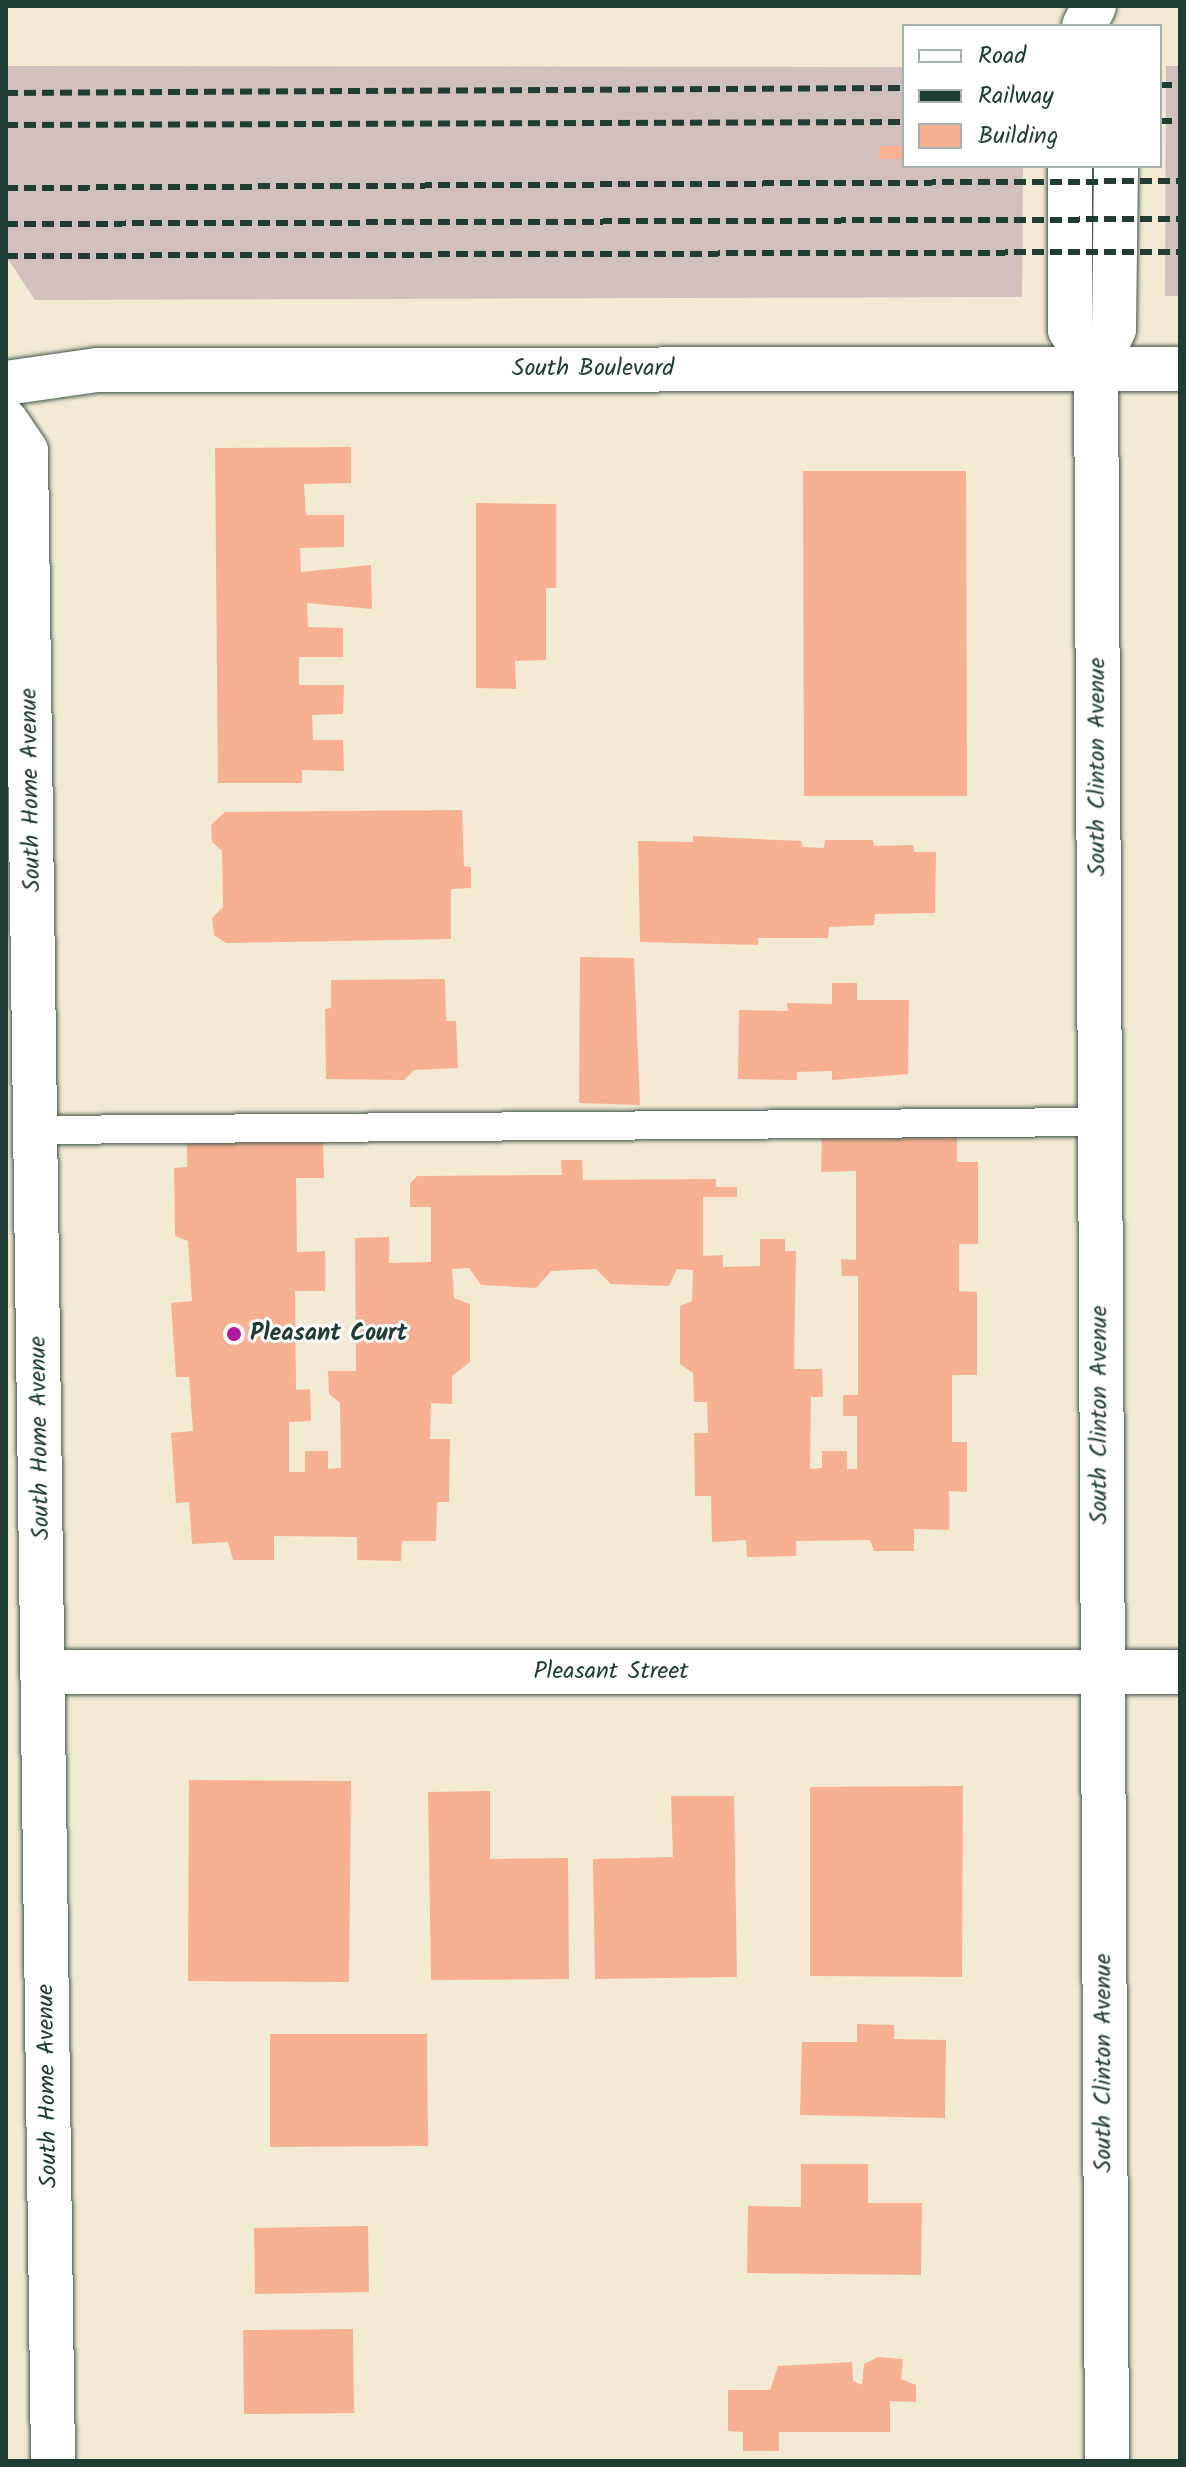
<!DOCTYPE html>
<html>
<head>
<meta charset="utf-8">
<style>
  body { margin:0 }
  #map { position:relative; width:1186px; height:2467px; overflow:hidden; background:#f3ead4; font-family:Kalam,sans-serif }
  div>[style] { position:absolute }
  .industrial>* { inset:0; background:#d1c0bd }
  .building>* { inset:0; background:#f7b092 }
  .roads { filter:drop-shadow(0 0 2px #3f574c) drop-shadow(0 0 2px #3f574c) }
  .service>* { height:28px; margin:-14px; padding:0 14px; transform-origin:14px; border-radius:14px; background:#fff }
  .minor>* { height:44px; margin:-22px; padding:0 22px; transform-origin:22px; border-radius:22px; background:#fff }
  .tertiary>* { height:44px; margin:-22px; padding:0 22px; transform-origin:22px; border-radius:22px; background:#fff }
  .rail>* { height:6px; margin-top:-3px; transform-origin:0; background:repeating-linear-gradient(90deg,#1f3d34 0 12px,transparent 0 18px) }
  .dots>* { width:22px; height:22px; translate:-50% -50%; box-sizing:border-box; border:4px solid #fff; border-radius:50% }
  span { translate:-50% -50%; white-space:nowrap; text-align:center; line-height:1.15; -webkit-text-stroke:6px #fff; paint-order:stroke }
  .street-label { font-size:24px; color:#1f3d34 }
  .poi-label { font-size:24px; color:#1f3d34; font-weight:700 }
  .left { translate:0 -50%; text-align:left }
  .frame { position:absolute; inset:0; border:8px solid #1f3d34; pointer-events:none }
  .legend { position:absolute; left:902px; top:24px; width:260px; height:144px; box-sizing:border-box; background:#fff; border:2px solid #a5b1ae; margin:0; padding:10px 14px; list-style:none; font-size:24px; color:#1f3d34 }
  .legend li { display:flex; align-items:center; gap:16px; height:40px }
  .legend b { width:40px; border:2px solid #a5b1ae }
</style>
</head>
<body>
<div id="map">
  <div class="industrial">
    <i style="clip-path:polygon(6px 66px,904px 67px,904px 166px,1023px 166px,1022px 297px,35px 300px,6px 256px)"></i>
    <i style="clip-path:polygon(1166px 66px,1180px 66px,1180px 296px,1165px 296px)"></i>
  </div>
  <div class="building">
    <i style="clip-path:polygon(880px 146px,904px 146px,904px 159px,879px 159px)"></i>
    <i style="clip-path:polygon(351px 447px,351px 483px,304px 484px,306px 515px,344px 515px,344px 547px,300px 548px,301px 572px,371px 565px,372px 609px,307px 603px,308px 627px,343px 628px,343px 657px,299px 657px,299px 685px,344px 685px,343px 714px,312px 715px,313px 740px,343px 740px,344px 771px,302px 770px,302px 783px,218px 783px,215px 448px)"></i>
    <i style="clip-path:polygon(803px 471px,966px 471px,967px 796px,804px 796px)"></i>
    <i style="clip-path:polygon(476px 503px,556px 504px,556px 588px,546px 588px,546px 660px,515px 661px,516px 689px,476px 688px)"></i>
    <i style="clip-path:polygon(462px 810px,464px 866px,471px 867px,471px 888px,451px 889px,451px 939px,226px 943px,214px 935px,212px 918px,223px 907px,222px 851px,212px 842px,211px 825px,225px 812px)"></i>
    <i style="clip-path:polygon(693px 836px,801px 841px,803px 847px,824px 848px,825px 840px,873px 840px,874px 846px,913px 845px,914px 852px,936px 852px,935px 913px,875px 914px,874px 925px,829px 927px,828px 938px,758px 938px,758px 945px,640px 942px,638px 841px,693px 842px)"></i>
    <i style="clip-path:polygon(580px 957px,634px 958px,640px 1105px,579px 1103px)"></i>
    <i style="clip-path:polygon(445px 979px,446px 1021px,456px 1021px,458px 1068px,414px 1070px,404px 1080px,326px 1079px,325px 1009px,331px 1008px,331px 980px)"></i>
    <i style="clip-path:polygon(832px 983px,857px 983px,857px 1000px,909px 1000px,908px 1074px,832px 1080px,832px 1071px,797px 1072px,797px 1080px,738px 1079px,739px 1010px,788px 1011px,787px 1003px,832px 1004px)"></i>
    <i style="clip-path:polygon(822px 1135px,957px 1135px,957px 1162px,978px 1162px,978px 1244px,959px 1244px,959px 1291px,977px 1292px,977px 1375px,952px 1375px,952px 1442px,967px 1442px,967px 1492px,949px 1491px,949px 1530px,914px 1529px,914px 1551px,874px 1551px,870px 1540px,796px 1541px,796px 1556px,747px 1557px,746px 1540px,712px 1542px,711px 1496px,695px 1496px,694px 1433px,708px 1433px,707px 1402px,694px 1402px,693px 1373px,680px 1364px,680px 1306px,692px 1301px,693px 1270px,677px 1269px,669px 1286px,611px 1284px,596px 1269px,551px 1271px,536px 1288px,481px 1285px,469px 1268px,452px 1269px,454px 1298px,470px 1304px,470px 1362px,452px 1376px,452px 1404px,431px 1403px,430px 1439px,450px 1439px,449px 1502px,437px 1502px,436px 1541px,402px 1541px,401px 1561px,357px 1560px,357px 1537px,274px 1536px,274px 1560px,233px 1560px,228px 1542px,192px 1544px,189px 1502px,176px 1503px,171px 1433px,193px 1431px,189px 1377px,176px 1377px,171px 1303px,192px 1301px,188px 1241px,175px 1236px,174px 1168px,187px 1167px,187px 1143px,323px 1141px,324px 1178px,296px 1178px,297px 1252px,325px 1251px,325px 1291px,295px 1291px,296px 1390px,310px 1389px,311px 1421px,289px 1422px,289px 1472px,305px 1472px,305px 1451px,328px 1451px,328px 1469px,341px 1468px,340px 1403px,329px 1394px,328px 1371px,356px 1371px,355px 1238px,389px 1237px,389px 1263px,431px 1262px,431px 1207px,410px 1207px,410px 1184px,417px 1176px,562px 1175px,561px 1160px,582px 1160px,583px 1180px,716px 1179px,716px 1187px,737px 1187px,737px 1197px,703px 1197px,703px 1256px,723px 1255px,723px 1267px,760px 1266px,760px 1239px,785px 1239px,785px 1251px,796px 1251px,794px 1369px,822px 1369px,823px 1397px,811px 1397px,810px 1469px,822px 1468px,822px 1451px,847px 1451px,847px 1469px,857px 1469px,857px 1416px,843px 1416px,843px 1395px,858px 1395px,858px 1276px,842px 1276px,841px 1259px,856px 1260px,856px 1171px,821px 1172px)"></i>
    <i style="clip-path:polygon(189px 1780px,351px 1781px,349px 1982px,188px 1981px)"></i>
    <i style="clip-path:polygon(963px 1786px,962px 1977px,810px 1976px,810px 1787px)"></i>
    <i style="clip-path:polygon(490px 1791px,490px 1859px,568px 1858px,569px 1979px,431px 1980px,428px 1792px)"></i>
    <i style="clip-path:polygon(671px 1796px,734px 1796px,737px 1977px,595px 1979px,593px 1859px,673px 1857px)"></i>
    <i style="clip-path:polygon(857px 2024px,894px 2025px,894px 2039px,946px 2040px,945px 2118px,800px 2115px,802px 2042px,857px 2042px)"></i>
    <i style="clip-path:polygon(270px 2034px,427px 2034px,428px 2146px,270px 2147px)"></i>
    <i style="clip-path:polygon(801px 2164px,868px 2164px,868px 2203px,922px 2203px,921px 2275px,747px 2273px,748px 2206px,801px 2207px)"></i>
    <i style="clip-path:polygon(368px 2226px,369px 2292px,255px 2294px,254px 2228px)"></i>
    <i style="clip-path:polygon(353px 2329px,354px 2413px,244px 2414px,243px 2330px)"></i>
    <i style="clip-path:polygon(878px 2357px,903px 2359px,901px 2379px,916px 2385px,916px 2402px,890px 2401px,890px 2432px,779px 2432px,779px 2451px,743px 2451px,743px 2432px,728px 2431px,728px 2390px,770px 2390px,778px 2366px,852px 2362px,853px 2381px,862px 2385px,864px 2364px)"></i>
  </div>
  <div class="roads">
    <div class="service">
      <i style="left:36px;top:1130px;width:1063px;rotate:-0.43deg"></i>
    </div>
    <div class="minor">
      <i style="left:1084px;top:26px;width:22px;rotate:-63deg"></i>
      <i style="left:1070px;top:166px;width:164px;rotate:90deg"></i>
      <i style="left:1070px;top:330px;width:47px;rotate:56.3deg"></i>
      <i style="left:6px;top:421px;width:36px;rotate:56deg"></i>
      <i style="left:26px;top:451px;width:2010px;rotate:89.23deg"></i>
      <i style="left:43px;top:1672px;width:1137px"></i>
      <i style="left:1107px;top:2461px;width:2092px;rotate:-90.3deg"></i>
      <i style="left:1096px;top:369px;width:44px;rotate:-65.8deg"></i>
      <i style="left:1114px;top:329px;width:163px;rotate:-89.3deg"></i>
    </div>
    <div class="tertiary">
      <i style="left:6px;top:383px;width:92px;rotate:-8.1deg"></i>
      <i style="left:97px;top:370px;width:1083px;rotate:-0.05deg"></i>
    </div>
  </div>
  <div class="rail">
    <i style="left:1160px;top:85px;width:20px"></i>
    <i style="left:6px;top:93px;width:898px;rotate:-0.32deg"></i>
    <i style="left:1160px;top:121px;width:20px"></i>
    <i style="left:6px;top:125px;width:898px;rotate:-0.19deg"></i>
    <i style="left:6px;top:188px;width:1174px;rotate:-0.34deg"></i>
    <i style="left:6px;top:224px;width:1174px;rotate:-0.24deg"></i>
    <i style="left:6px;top:256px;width:1174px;rotate:-0.2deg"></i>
  </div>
  <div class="dots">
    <i style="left:234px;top:1334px;background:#b5179e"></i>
  </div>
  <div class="street-label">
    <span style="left:593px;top:369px">South Boulevard</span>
    <span style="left:1098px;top:767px;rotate:-90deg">South Clinton Avenue</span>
    <span style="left:31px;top:790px;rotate:-91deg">South Home Avenue</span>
    <span style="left:1100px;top:1415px;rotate:-90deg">South Clinton Avenue</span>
    <span style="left:40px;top:1438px;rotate:-91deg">South Home Avenue</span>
    <span style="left:611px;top:1672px">Pleasant Street</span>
    <span style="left:1104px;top:2063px;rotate:-90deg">South Clinton Avenue</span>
    <span style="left:48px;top:2086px;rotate:-91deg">South Home Avenue</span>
  </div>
  <div class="poi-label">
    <span class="left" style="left:250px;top:1334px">Pleasant Court</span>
  </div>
  <div class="frame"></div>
  <ul class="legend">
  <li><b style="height:10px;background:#fff"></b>Road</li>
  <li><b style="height:10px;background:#1f3d34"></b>Railway</li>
  <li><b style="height:22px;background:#f7b092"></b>Building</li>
  </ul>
</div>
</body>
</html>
